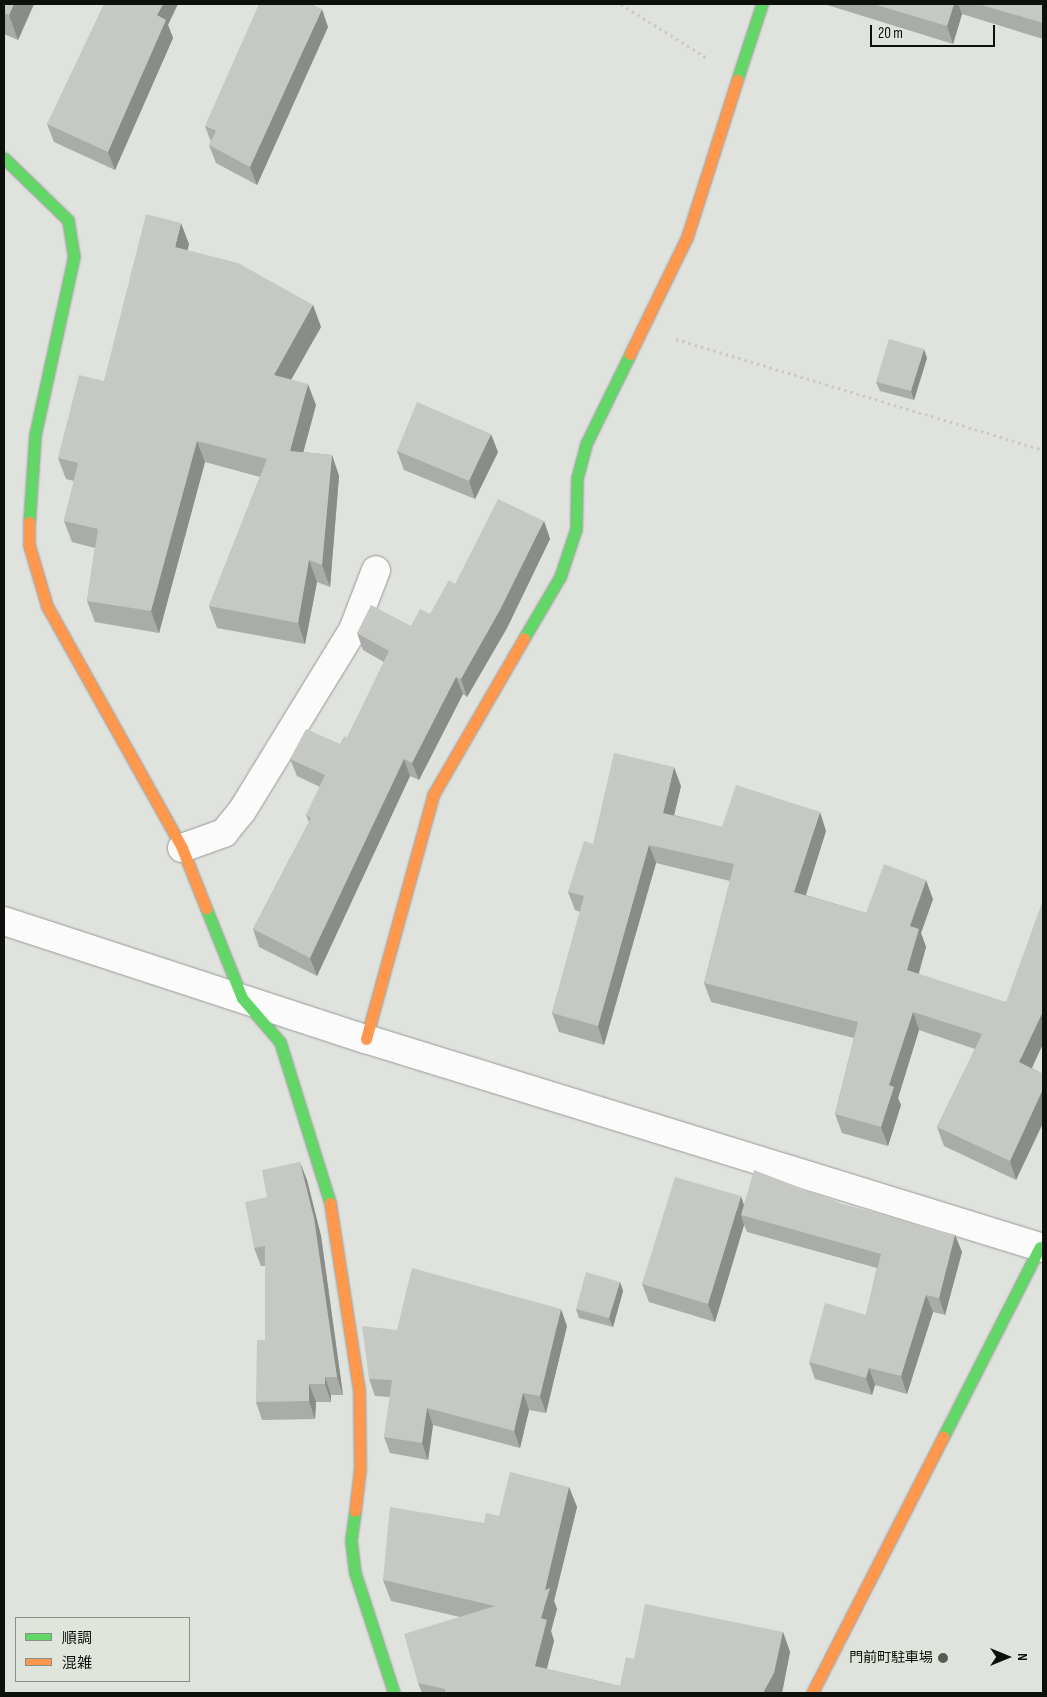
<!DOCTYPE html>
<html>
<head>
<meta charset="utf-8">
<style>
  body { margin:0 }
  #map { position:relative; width:1047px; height:1697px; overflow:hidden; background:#dfe2dd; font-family:"Sofia Sans Condensed","Noto Sans JP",sans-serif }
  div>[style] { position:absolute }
  .path>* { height:3px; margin-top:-1.5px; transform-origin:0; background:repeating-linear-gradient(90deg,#c9c9c8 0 2.5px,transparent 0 6.5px) }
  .roads { filter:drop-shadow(0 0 1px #989a97) drop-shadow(0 0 1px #989a97) }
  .street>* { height:28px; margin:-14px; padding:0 14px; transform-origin:14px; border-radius:14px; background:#fafbfa }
  .fast>* { height:11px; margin:-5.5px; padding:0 5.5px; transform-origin:5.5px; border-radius:5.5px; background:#63d668 }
  .slow>* { height:11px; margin:-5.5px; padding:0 5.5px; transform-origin:5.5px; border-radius:5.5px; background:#ff974d }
  .wall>* { inset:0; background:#a9aca8 }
  .shaded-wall>* { inset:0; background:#8a8c88 }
  .building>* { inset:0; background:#c5c8c3 }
  .dots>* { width:14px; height:14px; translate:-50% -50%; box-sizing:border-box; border:2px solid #dfe5da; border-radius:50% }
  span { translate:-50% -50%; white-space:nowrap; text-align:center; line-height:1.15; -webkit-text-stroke:4.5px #dfe5da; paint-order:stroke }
  .poi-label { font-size:14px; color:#0e100c }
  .right { translate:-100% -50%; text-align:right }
  .frame { position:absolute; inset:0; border:5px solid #0e100c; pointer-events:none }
  .legend { position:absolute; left:15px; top:1617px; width:175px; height:65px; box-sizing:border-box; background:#dfe5da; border:1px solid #8b9088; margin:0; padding:6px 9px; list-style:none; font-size:15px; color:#0e100c }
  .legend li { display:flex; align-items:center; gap:10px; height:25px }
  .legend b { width:25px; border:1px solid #8b9088 }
  .north { position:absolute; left:982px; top:1632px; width:50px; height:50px; -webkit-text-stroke:4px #dfe5da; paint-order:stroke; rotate:90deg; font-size:14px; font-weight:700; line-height:20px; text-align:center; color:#0e100c }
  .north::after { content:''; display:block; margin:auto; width:18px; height:22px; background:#0e100c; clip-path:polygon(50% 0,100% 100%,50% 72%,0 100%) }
  .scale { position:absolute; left:870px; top:25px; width:125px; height:22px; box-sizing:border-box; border:2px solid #0e100c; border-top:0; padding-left:6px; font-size:15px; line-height:18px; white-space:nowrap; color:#0e100c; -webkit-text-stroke:4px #dfe5da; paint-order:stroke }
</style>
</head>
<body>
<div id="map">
  <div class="path">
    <i style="left:621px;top:4px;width:102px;rotate:32.1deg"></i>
    <i style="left:676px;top:339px;width:383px;rotate:16.8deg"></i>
  </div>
  <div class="roads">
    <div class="street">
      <i style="left:182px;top:848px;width:45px;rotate:-19.7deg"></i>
      <i style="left:224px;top:833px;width:28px;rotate:-51deg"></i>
      <i style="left:242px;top:811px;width:212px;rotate:-58.5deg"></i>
      <i style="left:353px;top:630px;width:64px;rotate:-69deg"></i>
      <i style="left:4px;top:921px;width:381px;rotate:18.1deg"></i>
      <i style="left:366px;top:1039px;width:709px;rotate:17.16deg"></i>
    </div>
    <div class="fast">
      <i style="left:737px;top:80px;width:80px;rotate:-71.8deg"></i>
      <i style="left:4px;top:158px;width:89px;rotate:44.1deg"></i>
      <i style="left:68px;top:220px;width:36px;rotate:81deg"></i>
      <i style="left:74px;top:256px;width:183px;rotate:102.3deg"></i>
      <i style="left:35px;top:435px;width:87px;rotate:93.9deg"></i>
      <i style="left:524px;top:638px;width:71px;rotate:-59.5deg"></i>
      <i style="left:560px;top:577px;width:51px;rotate:-71.6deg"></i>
      <i style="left:576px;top:529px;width:51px;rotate:-88.9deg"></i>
      <i style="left:577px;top:478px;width:35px;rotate:-75deg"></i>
      <i style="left:586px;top:444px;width:100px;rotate:-63.9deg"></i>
      <i style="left:206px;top:908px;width:97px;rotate:68.2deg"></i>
      <i style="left:242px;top:998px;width:58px;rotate:49.2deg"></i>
      <i style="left:280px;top:1042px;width:169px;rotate:72.7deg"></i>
      <i style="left:943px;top:1437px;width:213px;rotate:-63deg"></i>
      <i style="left:355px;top:1511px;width:30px;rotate:98deg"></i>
      <i style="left:351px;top:1541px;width:32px;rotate:83deg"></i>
      <i style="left:355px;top:1573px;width:126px;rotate:72deg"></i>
    </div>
    <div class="slow">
      <i style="left:630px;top:354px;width:130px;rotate:-64deg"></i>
      <i style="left:687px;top:237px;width:165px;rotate:-72.3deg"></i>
      <i style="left:29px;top:522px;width:23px;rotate:90deg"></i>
      <i style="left:29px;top:545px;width:64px;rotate:73.6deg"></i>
      <i style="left:47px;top:606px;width:277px;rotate:60.8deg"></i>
      <i style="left:182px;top:848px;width:65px;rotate:68.2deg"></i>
      <i style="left:366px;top:1039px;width:253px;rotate:-74.6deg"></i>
      <i style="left:433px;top:795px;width:181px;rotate:-59.9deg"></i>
      <i style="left:330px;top:1203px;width:189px;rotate:81.2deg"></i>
      <i style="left:359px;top:1390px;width:78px;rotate:89.3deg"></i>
      <i style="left:360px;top:1468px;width:43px;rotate:96.6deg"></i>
      <i style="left:812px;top:1693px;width:288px;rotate:-62.9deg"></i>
    </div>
  </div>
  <div class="wall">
    <i style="clip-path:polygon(4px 4px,34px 4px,18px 40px,4px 34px)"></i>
    <i style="clip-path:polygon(824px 4px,1043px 4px,1043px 39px,962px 14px,953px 44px)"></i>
    <i style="clip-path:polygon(168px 25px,173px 38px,115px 170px,54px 142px,47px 124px)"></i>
    <i style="clip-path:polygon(328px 27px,257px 185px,216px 163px,209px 145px,211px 142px,205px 126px)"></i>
    <i style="clip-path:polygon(189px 244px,187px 250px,313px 305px,321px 327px,291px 379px,316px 405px,303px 452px,332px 455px,339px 476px,330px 587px,317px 582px,305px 644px,217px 628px,209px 606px,260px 477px,205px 462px,159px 633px,95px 622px,87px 601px,95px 548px,72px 542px,64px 521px,74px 481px,66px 479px,58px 458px,104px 381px)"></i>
    <i style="clip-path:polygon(927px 358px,914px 400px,880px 391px,876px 382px)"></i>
    <i style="clip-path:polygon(397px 451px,498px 452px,475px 499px,404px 470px)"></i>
    <i style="clip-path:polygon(544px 521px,550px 539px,507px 628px,467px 697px,463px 694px,419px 780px,410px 776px,317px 976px,259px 947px,253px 929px,309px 822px,306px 815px,320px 787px,297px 776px,290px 759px,340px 744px,347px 738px,384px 662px,363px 650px,357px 633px,411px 626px,430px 614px,455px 584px)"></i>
    <i style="clip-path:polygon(681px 786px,674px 815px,722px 827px,826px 831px,806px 895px,866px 913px,933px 899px,921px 933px,926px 947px,919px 974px,1032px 1068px,1043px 1074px,1043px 1123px,1016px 1180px,944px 1146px,937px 1127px,975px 1049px,919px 1030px,898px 1098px,901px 1105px,888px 1146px,842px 1133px,835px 1114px,854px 1038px,711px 1002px,704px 983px,730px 881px,656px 863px,604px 1045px,559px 1032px,552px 1013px,580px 912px,575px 910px,568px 892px,593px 844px)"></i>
    <i style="clip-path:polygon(307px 1180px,321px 1236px,343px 1395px,331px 1395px,331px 1402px,316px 1402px,315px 1419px,262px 1420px,256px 1402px,265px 1340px,265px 1266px,261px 1266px,254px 1248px,267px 1197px)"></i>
    <i style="clip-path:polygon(744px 1204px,845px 1205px,955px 1235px,962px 1252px,945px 1315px,933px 1312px,907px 1394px,875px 1385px,872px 1395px,815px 1379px,809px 1362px,866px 1315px,877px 1268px,747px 1232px,744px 1225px,715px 1322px,649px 1302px,642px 1284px)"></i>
    <i style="clip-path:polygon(620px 1282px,623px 1291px,613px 1327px,579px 1318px,576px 1309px)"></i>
    <i style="clip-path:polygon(567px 1326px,546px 1413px,529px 1410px,520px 1448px,433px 1425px,428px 1460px,390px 1453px,384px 1437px,390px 1397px,375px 1396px,369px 1379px,397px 1330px)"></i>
    <i style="clip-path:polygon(569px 1487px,577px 1507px,554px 1601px,557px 1609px,551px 1631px,554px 1641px,547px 1669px,620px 1686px,634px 1659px,783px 1632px,790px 1652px,782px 1693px,422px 1693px,418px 1683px,460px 1617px,391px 1601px,383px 1580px,484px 1523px)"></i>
  </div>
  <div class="shaded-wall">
    <i style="clip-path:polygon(14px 4px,34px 4px,18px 40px,9px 15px)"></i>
    <i style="clip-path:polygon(163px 4px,178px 4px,168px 25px,173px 38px,115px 170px,108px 152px,157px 15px)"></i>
    <i style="clip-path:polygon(954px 4px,958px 4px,962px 14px,953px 44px,947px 26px)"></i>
    <i style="clip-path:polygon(322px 9px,328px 27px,257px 185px,250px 167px)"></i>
    <i style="clip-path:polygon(181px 223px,189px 244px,183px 269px,175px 247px)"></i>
    <i style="clip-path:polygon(313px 305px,321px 327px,282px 396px,274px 375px)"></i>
    <i style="clip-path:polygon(924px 349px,927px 358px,914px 400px,911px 391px)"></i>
    <i style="clip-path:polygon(308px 384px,316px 405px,298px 472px,290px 451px)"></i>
    <i style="clip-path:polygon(491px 434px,498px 452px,475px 499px,469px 481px)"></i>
    <i style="clip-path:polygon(197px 441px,205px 462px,159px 633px,151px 611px)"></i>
    <i style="clip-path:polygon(332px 455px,339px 476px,330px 587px,322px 565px)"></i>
    <i style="clip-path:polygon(544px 521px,550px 539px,507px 628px,467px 697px,461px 679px)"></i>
    <i style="clip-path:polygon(309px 560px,317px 582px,305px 644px,298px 623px)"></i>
    <i style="clip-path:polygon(456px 677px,463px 694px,419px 780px,412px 763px)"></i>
    <i style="clip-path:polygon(404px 759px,410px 776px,317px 976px,310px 958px)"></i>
    <i style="clip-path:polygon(674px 767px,681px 786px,670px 832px,663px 813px)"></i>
    <i style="clip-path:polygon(820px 812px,826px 831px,801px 910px,794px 892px)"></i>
    <i style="clip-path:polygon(649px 845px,656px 863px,604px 1045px,598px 1026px)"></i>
    <i style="clip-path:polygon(926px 880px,933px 899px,921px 933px,926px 947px,914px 989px,907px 970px,910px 926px)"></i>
    <i style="clip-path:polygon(1043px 1011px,1043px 1044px,1026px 1081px,1019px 1062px)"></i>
    <i style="clip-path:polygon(913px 1012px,919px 1030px,898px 1098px,901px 1105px,888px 1146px,881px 1127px,889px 1085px)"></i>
    <i style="clip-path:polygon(1043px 1089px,1043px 1123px,1016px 1180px,1010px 1161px)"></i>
    <i style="clip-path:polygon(300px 1162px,307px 1180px,321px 1236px,343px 1395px,337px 1377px)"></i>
    <i style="clip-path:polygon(741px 1196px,747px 1214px,741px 1215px,744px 1225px,715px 1322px,708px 1304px)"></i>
    <i style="clip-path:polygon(955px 1235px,962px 1252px,945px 1315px,939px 1298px)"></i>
    <i style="clip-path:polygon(620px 1282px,623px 1291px,613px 1327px,609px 1318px)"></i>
    <i style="clip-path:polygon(926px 1295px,933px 1312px,907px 1394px,901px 1376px)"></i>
    <i style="clip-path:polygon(561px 1309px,567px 1326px,546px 1413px,540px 1396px)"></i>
    <i style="clip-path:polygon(869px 1368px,875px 1385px,872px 1395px,866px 1378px)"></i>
    <i style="clip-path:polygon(325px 1377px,331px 1395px,331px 1402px,325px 1384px)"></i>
    <i style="clip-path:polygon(309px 1384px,316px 1402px,315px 1419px,309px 1401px)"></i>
    <i style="clip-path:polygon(523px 1393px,529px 1410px,520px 1448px,514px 1431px)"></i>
    <i style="clip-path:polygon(427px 1408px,433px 1425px,428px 1460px,422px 1443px)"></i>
    <i style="clip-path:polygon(569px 1487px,577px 1507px,554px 1601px,557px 1609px,551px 1631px,554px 1641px,542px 1686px,535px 1666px,545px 1590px)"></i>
    <i style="clip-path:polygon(783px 1632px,790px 1652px,782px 1693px,763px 1693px)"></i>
  </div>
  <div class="building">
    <i style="clip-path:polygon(4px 4px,14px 4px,9px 15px,4px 13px)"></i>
    <i style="clip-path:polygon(104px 4px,163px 4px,157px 15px,166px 20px,108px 152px,47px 124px)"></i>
    <i style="clip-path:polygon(259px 4px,311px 4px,322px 9px,250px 167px,209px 145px,216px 131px,205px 126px)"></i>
    <i style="clip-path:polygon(873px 4px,954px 4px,947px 26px)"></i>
    <i style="clip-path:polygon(978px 4px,1043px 4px,1043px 23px)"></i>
    <i style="clip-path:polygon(146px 214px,181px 223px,175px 247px,238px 263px,313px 305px,274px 375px,308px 384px,290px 451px,332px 455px,322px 565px,309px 560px,298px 623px,209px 606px,267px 459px,197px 441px,151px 611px,87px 601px,98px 529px,64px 521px,78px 463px,58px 458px,79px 375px,104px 381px)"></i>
    <i style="clip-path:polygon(889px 339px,924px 349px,911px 391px,876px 382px)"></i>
    <i style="clip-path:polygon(417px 402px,491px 434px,469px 481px,397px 451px)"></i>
    <i style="clip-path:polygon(498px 499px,544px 521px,500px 610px,461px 679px,456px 677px,412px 763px,404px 759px,310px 958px,253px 929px,311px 818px,306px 815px,325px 775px,290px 759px,306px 729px,340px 744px,344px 736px,347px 738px,389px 651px,357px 633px,371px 605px,411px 626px,420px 609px,430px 614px,449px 580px,455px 584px)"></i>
    <i style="clip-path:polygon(614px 753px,674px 767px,663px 813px,722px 827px,736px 785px,820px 812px,794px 892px,866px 913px,884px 864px,926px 880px,910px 926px,919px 929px,907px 970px,1006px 1002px,1043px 900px,1043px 1011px,1019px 1062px,1043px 1074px,1043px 1089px,1010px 1161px,937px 1127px,982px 1034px,913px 1012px,889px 1085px,894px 1087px,881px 1127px,835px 1114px,858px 1022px,704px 983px,734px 864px,649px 845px,598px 1026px,552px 1013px,584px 896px,568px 892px,584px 841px,593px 844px)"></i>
    <i style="clip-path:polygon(300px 1162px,314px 1218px,337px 1377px,325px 1377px,325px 1384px,309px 1384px,309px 1401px,256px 1402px,257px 1340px,265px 1340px,265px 1246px,254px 1248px,245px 1202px,267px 1197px,262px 1170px)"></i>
    <i style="clip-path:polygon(754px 1170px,845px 1205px,955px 1235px,939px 1298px,926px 1295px,901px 1376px,869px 1368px,866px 1378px,809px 1362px,825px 1303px,866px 1315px,881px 1254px,741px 1215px)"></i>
    <i style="clip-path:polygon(675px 1177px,741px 1196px,708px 1304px,642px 1284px)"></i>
    <i style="clip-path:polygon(412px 1268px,561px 1309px,540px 1396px,523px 1393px,514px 1431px,427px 1408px,422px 1443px,384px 1437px,392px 1380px,369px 1379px,362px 1326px,397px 1330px)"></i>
    <i style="clip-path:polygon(586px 1272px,620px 1282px,609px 1318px,576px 1309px)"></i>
    <i style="clip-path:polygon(510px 1472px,569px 1487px,545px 1590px,550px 1588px,541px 1618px,547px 1620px,535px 1666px,620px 1686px,626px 1657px,634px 1659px,645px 1604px,783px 1632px,774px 1673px,763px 1693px,445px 1693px,445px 1689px,418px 1683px,404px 1634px,495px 1606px,383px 1580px,390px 1507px,484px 1523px,486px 1513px,499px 1516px)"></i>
  </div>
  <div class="dots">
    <i style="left:943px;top:1658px;background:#575a55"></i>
  </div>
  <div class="poi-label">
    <span class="right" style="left:933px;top:1658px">門前町駐車場</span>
  </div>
  <div class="frame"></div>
  <ul class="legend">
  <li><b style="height:6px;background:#63d668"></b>順調</li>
  <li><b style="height:6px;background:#ff974d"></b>混雑</li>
  </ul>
  <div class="north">N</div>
  <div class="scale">20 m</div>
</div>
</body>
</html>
